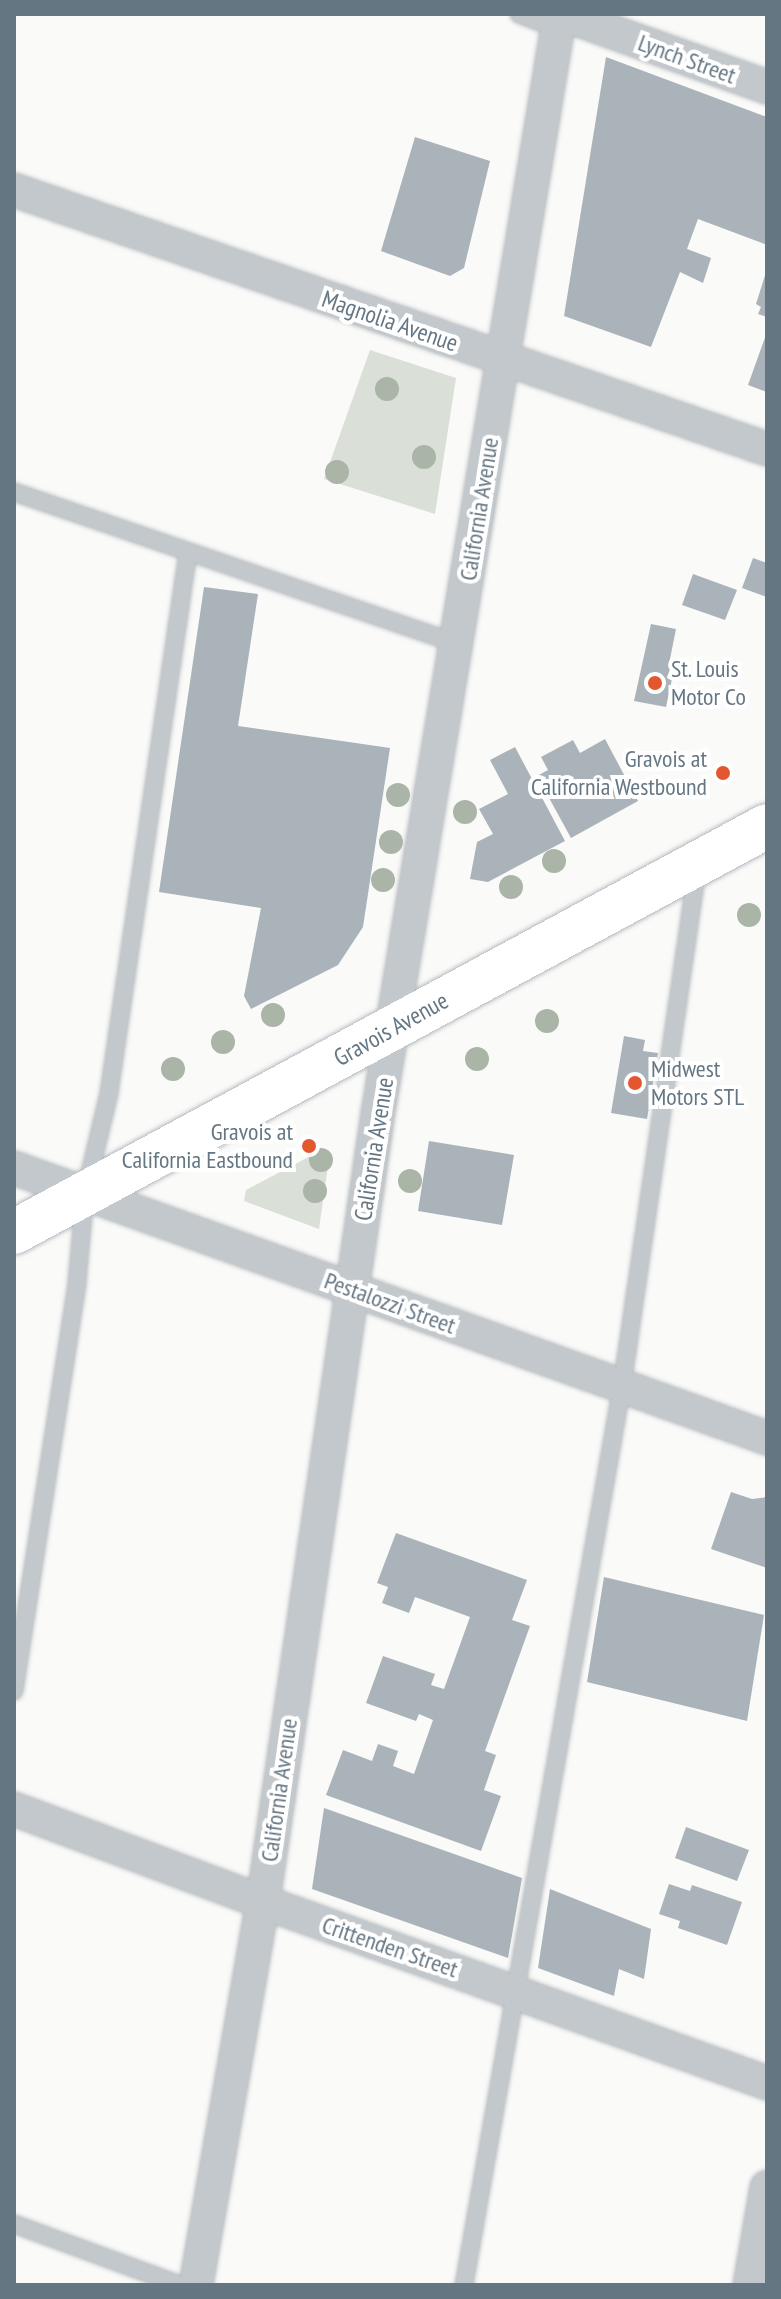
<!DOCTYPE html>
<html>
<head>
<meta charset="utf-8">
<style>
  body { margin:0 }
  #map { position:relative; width:781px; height:2299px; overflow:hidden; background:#fafaf8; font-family:"PT Sans Narrow",sans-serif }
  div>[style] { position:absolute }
  .green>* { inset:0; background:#dadfd7 }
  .building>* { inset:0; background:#aab3b9 }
  .roads { filter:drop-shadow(0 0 2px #b5babe) drop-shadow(0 0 2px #b5babe) }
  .lane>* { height:16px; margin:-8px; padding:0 8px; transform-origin:8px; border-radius:8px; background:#c3c8cc }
  .street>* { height:32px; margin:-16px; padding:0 16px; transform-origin:16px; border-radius:16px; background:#c3c8cc }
  .primary>* { height:44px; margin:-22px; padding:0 22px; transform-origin:22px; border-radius:22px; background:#fff }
  .trees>* { width:24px; height:24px; margin:-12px; border-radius:50%; background:#aab4a7 }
  .dots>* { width:22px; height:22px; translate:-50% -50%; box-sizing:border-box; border:4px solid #fff; border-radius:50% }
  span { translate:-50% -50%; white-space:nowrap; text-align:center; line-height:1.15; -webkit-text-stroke:8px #fff; paint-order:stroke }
  .street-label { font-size:24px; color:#657683 }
  .poi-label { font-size:24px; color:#657683 }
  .left { translate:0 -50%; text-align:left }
  .right { translate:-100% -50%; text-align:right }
  .frame { position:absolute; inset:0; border:16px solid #657683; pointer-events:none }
</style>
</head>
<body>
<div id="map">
  <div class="green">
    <i style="clip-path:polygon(370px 350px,456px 378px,435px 514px,324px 479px)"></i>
    <i style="clip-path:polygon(320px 1151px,328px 1154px,329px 1159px,319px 1229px,244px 1201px,246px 1190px)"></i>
  </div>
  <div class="building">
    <i style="clip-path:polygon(606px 57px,767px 117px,767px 245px,698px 219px,687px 249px,711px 258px,703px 283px,680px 272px,651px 347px,564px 316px)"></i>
    <i style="clip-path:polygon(415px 137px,490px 161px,464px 268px,450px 276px,381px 251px)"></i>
    <i style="clip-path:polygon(766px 272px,767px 272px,767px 317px,758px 314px,761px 307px,756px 304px)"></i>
    <i style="clip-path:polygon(767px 332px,767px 392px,748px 385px)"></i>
    <i style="clip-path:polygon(753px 558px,767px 563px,767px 597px,742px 588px)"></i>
    <i style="clip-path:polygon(693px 574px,737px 590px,725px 620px,682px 605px)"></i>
    <i style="clip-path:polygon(204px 587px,258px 594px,238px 726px,390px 748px,363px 927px,338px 965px,251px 1009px,244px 996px,261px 908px,159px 892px)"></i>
    <i style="clip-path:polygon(651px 624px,676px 629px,669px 664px,675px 665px,666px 707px,634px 701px)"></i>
    <i style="clip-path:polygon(605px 739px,638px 801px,571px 838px,537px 776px,548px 770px,541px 757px,573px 740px,580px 753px)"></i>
    <i style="clip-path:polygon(515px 747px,565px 841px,488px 882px,470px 879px,477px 842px,493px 834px,479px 809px,508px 794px,490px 760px)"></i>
    <i style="clip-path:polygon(624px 1036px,645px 1040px,643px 1051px,658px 1053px,647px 1119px,611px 1113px)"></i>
    <i style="clip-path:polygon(429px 1141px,514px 1155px,502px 1225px,418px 1211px)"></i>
    <i style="clip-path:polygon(731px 1492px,752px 1499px,767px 1497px,767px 1568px,711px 1549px)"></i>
    <i style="clip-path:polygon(396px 1533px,527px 1580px,512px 1620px,530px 1626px,485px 1751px,496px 1755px,484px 1790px,501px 1796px,481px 1851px,326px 1795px,343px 1750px,372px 1761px,378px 1744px,398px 1751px,393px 1766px,414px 1774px,433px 1720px,419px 1714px,416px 1721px,366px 1703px,383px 1656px,435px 1674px,431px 1685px,444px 1689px,470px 1617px,415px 1597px,409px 1613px,382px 1603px,388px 1587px,377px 1583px)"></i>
    <i style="clip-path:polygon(604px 1577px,764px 1615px,747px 1721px,587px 1682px)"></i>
    <i style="clip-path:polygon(324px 1808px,522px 1878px,508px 1958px,312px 1889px)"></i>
    <i style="clip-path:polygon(686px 1827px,749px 1850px,737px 1881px,675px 1858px)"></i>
    <i style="clip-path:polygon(669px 1884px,690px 1891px,692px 1885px,742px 1902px,727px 1945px,678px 1928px,680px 1921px,659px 1914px)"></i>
    <i style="clip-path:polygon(550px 1889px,651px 1929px,644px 1979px,619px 1969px,614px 1996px,538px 1968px)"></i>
  </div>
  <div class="roads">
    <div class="lane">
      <i style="left:519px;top:14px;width:42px;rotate:21deg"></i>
      <i style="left:14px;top:492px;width:468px;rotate:18.9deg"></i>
      <i style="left:14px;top:1691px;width:414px;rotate:-81.2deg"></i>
      <i style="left:77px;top:1282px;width:88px;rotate:-84.8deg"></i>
      <i style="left:85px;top:1194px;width:104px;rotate:-76.6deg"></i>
      <i style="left:109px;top:1093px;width:547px;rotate:-81.69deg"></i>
      <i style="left:14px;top:2224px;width:177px;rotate:20.2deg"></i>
      <i style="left:464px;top:2285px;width:913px;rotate:-80.03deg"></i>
      <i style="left:622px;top:1386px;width:521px;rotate:-81.73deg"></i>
    </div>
    <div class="street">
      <i style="left:562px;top:14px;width:218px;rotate:19.6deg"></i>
      <i style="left:14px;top:190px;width:796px;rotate:18.98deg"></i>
      <i style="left:14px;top:1168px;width:800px;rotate:19.73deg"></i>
      <i style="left:14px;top:1809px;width:266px;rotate:20.5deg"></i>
      <i style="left:263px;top:1902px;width:536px;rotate:19.75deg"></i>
      <i style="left:196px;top:2285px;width:389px;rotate:-80.1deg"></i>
      <i style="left:263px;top:1902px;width:797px;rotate:-81.71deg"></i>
      <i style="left:378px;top:1113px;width:1114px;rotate:-80.6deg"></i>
      <i style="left:750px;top:2285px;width:99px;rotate:-80.2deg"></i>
    </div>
    <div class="primary">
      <i style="left:14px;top:1232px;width:855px;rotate:-28.33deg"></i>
    </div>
  </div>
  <div class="trees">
    <i style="left:387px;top:389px"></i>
    <i style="left:424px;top:457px"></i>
    <i style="left:337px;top:472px"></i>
    <i style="left:398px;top:795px"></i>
    <i style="left:465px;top:812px"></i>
    <i style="left:391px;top:842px"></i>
    <i style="left:554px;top:861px"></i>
    <i style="left:383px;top:880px"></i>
    <i style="left:511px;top:887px"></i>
    <i style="left:749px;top:915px"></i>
    <i style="left:273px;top:1015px"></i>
    <i style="left:547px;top:1021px"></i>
    <i style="left:223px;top:1042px"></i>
    <i style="left:477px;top:1059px"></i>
    <i style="left:173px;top:1069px"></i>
    <i style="left:321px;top:1160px"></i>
    <i style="left:410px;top:1181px"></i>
    <i style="left:315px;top:1191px"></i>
  </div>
  <div class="dots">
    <i style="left:655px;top:683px;background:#e4572e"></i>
    <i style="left:723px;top:773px;background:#e4572e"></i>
    <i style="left:635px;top:1083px;background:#e4572e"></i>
    <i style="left:309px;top:1146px;background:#e4572e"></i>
  </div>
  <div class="street-label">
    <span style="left:687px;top:59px;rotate:20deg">Lynch Street</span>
    <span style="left:390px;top:321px;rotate:19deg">Magnolia Avenue</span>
    <span style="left:479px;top:509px;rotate:-81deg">California Avenue</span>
    <span style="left:391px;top:1029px;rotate:-29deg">Gravois Avenue</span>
    <span style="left:374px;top:1149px;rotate:-81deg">California Avenue</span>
    <span style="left:390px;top:1303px;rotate:20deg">Pestalozzi Street</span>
    <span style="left:279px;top:1790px;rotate:-82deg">California Avenue</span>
    <span style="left:390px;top:1947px;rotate:19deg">Crittenden Street</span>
  </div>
  <div class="poi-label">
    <span class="left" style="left:671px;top:683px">St. Louis<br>Motor Co</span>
    <span class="right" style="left:707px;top:773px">Gravois at<br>California Westbound</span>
    <span class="left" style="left:651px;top:1083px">Midwest<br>Motors STL</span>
    <span class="right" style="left:293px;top:1146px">Gravois at<br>California Eastbound</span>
  </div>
  <div class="frame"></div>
</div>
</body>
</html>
